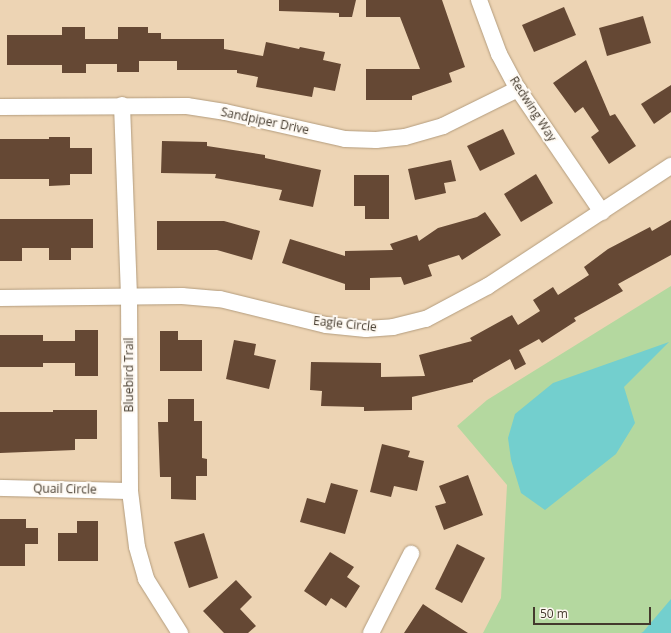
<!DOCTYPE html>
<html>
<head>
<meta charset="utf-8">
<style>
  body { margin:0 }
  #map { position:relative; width:671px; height:633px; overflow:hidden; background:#edd4b4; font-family:"Open Sans",sans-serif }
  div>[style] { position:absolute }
  .green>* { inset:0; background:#b4d89f }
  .water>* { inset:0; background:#73cfce }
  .building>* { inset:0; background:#654834 }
  .roads { filter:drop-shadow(0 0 1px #b39c7d) drop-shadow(0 0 1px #b39c7d) }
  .minor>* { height:16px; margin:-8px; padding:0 8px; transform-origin:8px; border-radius:8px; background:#fff }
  span { translate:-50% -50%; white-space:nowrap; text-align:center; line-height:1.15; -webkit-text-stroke:4px #fef9f2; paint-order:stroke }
  .street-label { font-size:12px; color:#443a2d }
  .scale { position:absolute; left:533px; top:607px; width:118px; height:18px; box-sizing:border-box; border:2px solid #443a2d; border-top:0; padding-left:5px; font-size:12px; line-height:14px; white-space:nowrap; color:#443a2d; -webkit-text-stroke:3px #fef9f2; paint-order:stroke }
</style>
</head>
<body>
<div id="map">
  <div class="green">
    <i style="clip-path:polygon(671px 286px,671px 633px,483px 633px,501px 598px,507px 485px,457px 426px,487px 400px)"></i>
  </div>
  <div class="water">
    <i style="clip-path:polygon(669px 342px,624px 387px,635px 423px,616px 454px,545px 510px,521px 493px,511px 460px,508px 438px,515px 414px,553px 383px)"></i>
    <i style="clip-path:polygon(671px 599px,671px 633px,641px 633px,643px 632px)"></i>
  </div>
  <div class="building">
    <i style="clip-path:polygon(279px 0,356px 0,352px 17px,339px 17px,339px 13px,279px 11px)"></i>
    <i style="clip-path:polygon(366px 0,442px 0,465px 67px,449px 73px,452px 82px,412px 96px,412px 100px,366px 100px,366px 69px,420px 69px,400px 17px,366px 17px)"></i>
    <i style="clip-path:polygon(564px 7px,576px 35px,534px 52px,522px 25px)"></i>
    <i style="clip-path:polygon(643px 16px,651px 43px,607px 56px,599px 28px)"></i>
    <i style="clip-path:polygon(62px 27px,85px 27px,85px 39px,118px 39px,118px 27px,148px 27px,148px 33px,161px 33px,161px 39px,224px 39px,224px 49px,263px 56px,266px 42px,299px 49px,300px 47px,325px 52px,323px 60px,341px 64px,335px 91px,314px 87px,312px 97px,256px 87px,258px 77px,237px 73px,237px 70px,177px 70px,177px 61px,139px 61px,139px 72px,117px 72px,117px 64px,86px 64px,86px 73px,62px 73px,62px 65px,7px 65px,7px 35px,62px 35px)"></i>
    <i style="clip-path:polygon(586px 60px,610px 116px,615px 114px,636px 146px,609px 164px,591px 137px,599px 131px,583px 107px,575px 113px,553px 83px)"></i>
    <i style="clip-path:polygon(671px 85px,671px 112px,654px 124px,641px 104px)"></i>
    <i style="clip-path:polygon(503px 129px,515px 154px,480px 171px,467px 146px)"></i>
    <i style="clip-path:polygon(49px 137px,70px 137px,70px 148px,92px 148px,92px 174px,70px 174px,70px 185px,49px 186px,49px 179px,0 179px,0 139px,49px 139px)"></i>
    <i style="clip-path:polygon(162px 141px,207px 142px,207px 146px,265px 155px,265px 158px,321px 170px,313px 207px,279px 200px,282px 190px,215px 178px,216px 174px,161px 173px)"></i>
    <i style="clip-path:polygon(451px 160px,456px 181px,444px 183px,446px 193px,415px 200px,408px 169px)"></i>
    <i style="clip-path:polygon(536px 174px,553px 203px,521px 222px,504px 194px)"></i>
    <i style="clip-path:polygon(354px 175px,389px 175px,389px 219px,365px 219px,365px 206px,354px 206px)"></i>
    <i style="clip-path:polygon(485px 212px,501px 235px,462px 260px,459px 255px,428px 265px,432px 276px,404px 285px,401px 277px,370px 278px,370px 290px,345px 290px,345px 284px,282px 263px,290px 239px,345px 256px,345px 251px,393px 250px,390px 244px,417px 235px,419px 241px,438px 228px,477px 217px)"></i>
    <i style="clip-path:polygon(0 219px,93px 219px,93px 248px,71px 248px,71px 260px,49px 260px,49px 248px,22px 248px,22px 261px,0 261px)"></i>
    <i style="clip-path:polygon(671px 220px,671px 255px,618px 284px,623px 291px,574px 318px,576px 321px,542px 343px,539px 339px,519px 350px,526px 364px,515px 370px,510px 359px,473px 380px,473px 382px,412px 397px,412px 410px,364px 411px,364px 407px,321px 406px,322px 391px,310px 390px,311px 362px,381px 363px,381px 377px,425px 376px,419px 355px,472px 341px,470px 338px,512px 315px,518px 325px,540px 311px,533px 300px,553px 287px,558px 295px,589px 275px,584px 267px,608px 249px,650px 227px,652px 231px)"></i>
    <i style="clip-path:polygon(157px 221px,224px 221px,260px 231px,252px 260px,217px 250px,157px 250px)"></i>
    <i style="clip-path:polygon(75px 330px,98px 330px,98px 376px,75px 376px,75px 363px,43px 363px,43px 367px,0 367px,0 335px,43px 335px,43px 341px,75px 341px)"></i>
    <i style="clip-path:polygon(160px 331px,178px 331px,178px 340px,202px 340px,202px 371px,160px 371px)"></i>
    <i style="clip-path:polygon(234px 340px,256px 344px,254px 355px,276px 360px,269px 389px,226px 379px)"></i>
    <i style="clip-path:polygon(168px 399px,194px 399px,194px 421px,202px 421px,202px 458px,207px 459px,207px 476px,196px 476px,196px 500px,171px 499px,171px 477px,160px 477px,158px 422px,168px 422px)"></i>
    <i style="clip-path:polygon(53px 410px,97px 410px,97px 439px,75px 439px,75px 450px,0 453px,0 412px,53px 412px)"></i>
    <i style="clip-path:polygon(382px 444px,410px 451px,408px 457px,424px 461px,417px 491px,394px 486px,391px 497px,370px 492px)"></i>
    <i style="clip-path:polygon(468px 475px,483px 515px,444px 530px,435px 506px,446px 503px,439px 486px)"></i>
    <i style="clip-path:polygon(331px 483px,358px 490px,345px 534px,300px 522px,307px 498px,325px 503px)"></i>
    <i style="clip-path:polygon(0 519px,26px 519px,26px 528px,38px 528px,38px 544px,25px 544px,25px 566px,0 566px)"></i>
    <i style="clip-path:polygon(77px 521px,98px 521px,98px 561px,58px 561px,58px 533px,77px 533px)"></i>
    <i style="clip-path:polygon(204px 533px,218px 578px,189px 588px,174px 542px)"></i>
    <i style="clip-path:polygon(457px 544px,485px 558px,462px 603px,435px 589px)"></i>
    <i style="clip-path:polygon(330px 552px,354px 567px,347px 577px,360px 586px,346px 608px,331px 598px,326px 606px,304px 591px)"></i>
    <i style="clip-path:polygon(236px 580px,252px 597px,240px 609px,256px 626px,248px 633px,224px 633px,203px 611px)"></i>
    <i style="clip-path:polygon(423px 604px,432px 610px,468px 633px,404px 633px)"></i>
  </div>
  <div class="roads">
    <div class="minor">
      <i style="left:479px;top:0;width:58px;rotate:69.7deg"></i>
      <i style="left:499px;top:54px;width:40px;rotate:62deg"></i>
      <i style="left:518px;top:89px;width:149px;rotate:55.7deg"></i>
      <i style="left:122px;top:105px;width:190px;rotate:87.9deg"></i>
      <i style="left:129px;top:295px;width:196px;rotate:89.7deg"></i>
      <i style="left:130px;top:491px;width:56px;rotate:82.9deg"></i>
      <i style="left:137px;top:547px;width:33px;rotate:74deg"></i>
      <i style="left:146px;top:579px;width:64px;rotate:57.8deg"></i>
      <i style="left:0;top:107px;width:187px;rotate:-0.3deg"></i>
      <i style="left:187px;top:106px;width:38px;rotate:9deg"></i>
      <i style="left:225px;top:112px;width:123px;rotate:12.7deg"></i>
      <i style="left:345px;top:139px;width:31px;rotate:2deg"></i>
      <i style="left:376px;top:140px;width:29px;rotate:-6deg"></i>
      <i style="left:405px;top:137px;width:40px;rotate:-16deg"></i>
      <i style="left:443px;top:126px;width:84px;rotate:-26.3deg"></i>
      <i style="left:0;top:298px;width:182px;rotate:-0.6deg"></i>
      <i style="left:182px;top:296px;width:38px;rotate:5deg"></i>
      <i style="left:220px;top:299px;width:109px;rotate:13.8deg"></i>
      <i style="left:326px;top:325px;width:40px;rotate:5.7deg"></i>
      <i style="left:366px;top:329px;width:27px;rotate:-4deg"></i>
      <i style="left:393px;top:327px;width:34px;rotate:-14deg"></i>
      <i style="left:426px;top:319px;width:70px;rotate:-28deg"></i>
      <i style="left:488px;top:286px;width:219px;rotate:-33.3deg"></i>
      <i style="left:0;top:488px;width:130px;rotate:1.3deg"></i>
      <i style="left:371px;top:633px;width:89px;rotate:-63.1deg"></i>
    </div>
  </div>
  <div class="street-label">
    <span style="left:533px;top:109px;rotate:57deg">Redwing Way</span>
    <span style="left:265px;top:121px;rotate:12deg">Sandpiper Drive</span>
    <span style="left:345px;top:324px;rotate:6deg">Eagle Circle</span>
    <span style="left:129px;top:375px;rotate:-90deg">Bluebird Trail</span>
    <span style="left:65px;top:489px;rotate:1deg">Quail Circle</span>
  </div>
  <div class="scale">50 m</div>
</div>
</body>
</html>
